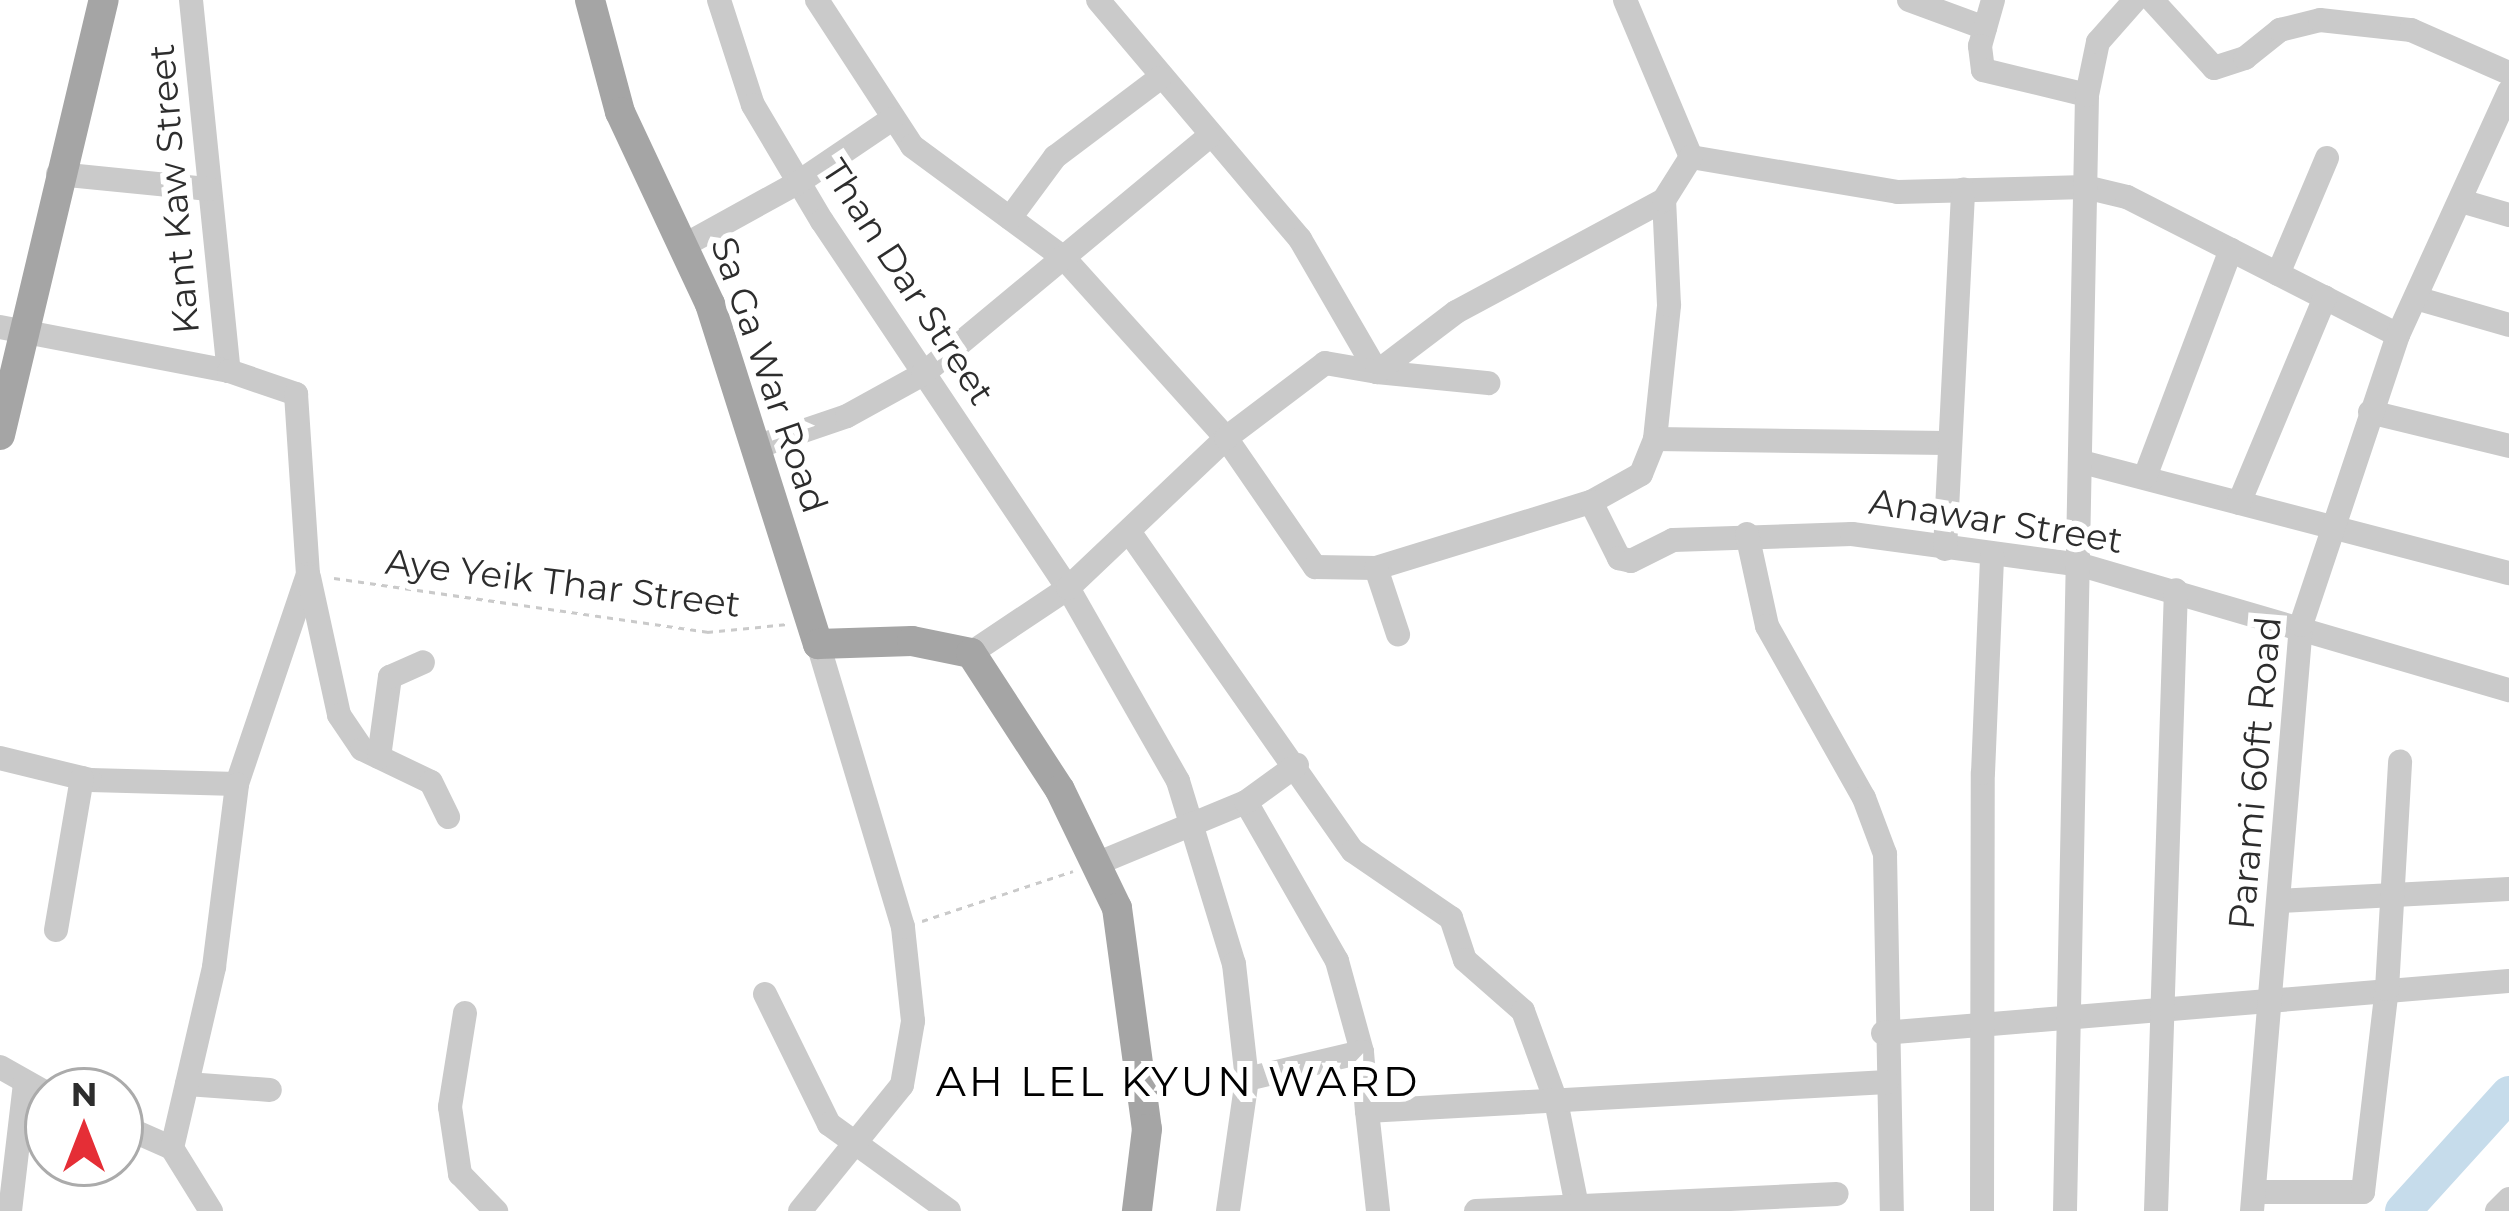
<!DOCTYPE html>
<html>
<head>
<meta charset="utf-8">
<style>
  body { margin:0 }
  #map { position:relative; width:2509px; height:1211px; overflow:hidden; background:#fff; font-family:Montserrat,sans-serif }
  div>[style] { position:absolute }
  .river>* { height:36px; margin:-18px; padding:0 18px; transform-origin:18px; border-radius:18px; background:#c6dceb }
  .path>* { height:3px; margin-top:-1.5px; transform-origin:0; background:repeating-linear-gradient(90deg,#cacaca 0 6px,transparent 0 12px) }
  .minor>* { height:24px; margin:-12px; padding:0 12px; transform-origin:12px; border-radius:12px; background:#cacaca }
  .major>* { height:30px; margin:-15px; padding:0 15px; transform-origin:15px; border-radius:15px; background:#a5a5a5 }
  span { translate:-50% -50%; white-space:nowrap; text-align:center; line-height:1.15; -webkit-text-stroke:12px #fff; paint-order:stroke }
  .street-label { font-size:36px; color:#2d2d2d }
  .quarter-label { font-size:42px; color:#000; letter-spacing:3px }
  .north { position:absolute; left:24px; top:1067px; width:120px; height:120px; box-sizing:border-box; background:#fff; border:3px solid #ababab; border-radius:50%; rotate:0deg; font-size:33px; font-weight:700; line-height:48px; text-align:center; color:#2d2d2d }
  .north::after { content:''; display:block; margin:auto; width:42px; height:54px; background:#e52e36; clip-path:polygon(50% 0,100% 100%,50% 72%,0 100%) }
</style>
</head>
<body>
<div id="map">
  <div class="river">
    <i style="left:2403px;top:1211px;width:158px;rotate:-47.8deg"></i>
  </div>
  <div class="path">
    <i style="left:334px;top:578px;width:377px;rotate:8.2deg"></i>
    <i style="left:707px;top:632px;width:81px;rotate:-5.6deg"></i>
    <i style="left:922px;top:921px;width:159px;rotate:-18.3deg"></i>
  </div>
  <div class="minor">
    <i style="left:191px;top:0;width:373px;rotate:84.2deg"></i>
    <i style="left:719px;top:0;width:110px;rotate:72.1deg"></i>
    <i style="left:753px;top:105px;width:135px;rotate:59.3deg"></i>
    <i style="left:822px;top:221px;width:442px;rotate:56.2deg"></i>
    <i style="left:1068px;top:588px;width:222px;rotate:60.3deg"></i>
    <i style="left:1178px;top:781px;width:191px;rotate:73deg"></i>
    <i style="left:1234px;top:964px;width:116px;rotate:83.6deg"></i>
    <i style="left:1247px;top:1079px;width:133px;rotate:98.2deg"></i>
    <i style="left:817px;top:0;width:174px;rotate:56.9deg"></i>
    <i style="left:912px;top:146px;width:189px;rotate:36.4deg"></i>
    <i style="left:1064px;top:258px;width:242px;rotate:48deg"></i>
    <i style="left:1226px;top:438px;width:157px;rotate:55.4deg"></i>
    <i style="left:1315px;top:567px;width:61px;rotate:0.9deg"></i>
    <i style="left:1376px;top:568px;width:225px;rotate:-17.1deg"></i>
    <i style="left:1591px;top:502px;width:57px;rotate:-29.2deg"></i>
    <i style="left:1641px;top:474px;width:38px;rotate:-68deg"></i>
    <i style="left:1655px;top:439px;width:135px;rotate:-84deg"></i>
    <i style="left:1669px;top:305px;width:105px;rotate:-92.7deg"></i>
    <i style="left:1098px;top:0;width:313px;rotate:49.8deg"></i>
    <i style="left:1300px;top:239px;width:154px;rotate:59.9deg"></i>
    <i style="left:1377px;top:372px;width:112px;rotate:5.7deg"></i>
    <i style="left:1625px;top:0;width:170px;rotate:67.2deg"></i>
    <i style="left:1909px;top:0;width:81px;rotate:20.2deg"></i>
    <i style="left:1993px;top:0;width:48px;rotate:105.8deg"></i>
    <i style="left:1980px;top:46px;width:24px;rotate:83deg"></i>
    <i style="left:1983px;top:70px;width:107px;rotate:13.5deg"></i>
    <i style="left:2152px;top:0;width:92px;rotate:47.6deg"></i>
    <i style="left:2214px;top:68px;width:33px;rotate:-18deg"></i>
    <i style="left:2245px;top:58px;width:45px;rotate:-38.7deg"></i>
    <i style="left:2280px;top:30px;width:41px;rotate:-14deg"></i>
    <i style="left:2320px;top:20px;width:92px;rotate:6.3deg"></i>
    <i style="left:2411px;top:30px;width:107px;rotate:23.7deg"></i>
    <i style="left:1691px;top:157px;width:210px;rotate:9.6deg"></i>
    <i style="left:1898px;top:192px;width:187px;rotate:-1.5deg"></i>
    <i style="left:2085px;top:187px;width:43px;rotate:13.4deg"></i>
    <i style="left:2127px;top:197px;width:304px;rotate:27deg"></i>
    <i style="left:58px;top:174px;width:152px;rotate:5.7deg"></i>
    <i style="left:2461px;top:201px;width:50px;rotate:16.3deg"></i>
    <i style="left:1010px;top:218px;width:76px;rotate:-53.6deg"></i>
    <i style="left:1055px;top:157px;width:131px;rotate:-37deg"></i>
    <i style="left:683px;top:246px;width:132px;rotate:-28.9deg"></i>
    <i style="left:799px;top:182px;width:112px;rotate:-34.1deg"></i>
    <i style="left:2278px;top:274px;width:126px;rotate:-67.1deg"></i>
    <i style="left:2419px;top:299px;width:94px;rotate:16.1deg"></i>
    <i style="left:0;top:327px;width:233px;rotate:10.9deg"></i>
    <i style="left:229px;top:371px;width:71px;rotate:18.9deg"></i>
    <i style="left:296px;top:394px;width:180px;rotate:86.2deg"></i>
    <i style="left:308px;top:574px;width:222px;rotate:108.7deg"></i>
    <i style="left:237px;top:784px;width:147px;rotate:-178.4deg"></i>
    <i style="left:90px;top:780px;width:93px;rotate:-166.3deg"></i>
    <i style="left:2370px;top:412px;width:143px;rotate:13.7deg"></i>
    <i style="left:1655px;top:439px;width:291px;rotate:0.8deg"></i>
    <i style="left:756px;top:447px;width:96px;rotate:-18.8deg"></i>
    <i style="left:847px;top:416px;width:87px;rotate:-28.9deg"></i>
    <i style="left:923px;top:374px;width:371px;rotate:-39.7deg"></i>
    <i style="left:2082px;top:462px;width:441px;rotate:14.6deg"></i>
    <i style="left:2145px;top:477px;width:243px;rotate:-69.3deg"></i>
    <i style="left:1591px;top:502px;width:63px;rotate:63.4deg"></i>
    <i style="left:1619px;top:558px;width:12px;rotate:14deg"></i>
    <i style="left:1631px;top:561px;width:47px;rotate:-26.6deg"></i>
    <i style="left:1673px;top:540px;width:179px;rotate:-1.9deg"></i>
    <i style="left:1852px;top:534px;width:231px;rotate:7.7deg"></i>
    <i style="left:2081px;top:565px;width:446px;rotate:16.3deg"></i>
    <i style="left:2239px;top:503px;width:223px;rotate:-67.3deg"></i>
    <i style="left:1130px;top:533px;width:388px;rotate:55deg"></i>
    <i style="left:1353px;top:851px;width:119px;rotate:34.4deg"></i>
    <i style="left:1451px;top:918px;width:44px;rotate:71.6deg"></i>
    <i style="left:1465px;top:960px;width:77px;rotate:41.3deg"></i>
    <i style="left:1523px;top:1011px;width:96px;rotate:69.9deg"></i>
    <i style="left:1556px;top:1101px;width:112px;rotate:78.7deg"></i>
    <i style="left:1747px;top:534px;width:94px;rotate:77.7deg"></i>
    <i style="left:1767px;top:626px;width:197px;rotate:60.6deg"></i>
    <i style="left:1864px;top:798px;width:60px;rotate:69.4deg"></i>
    <i style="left:1885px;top:854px;width:357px;rotate:88.9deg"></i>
    <i style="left:1945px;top:549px;width:360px;rotate:-87.1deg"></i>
    <i style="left:1376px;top:568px;width:70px;rotate:71.6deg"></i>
    <i style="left:309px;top:577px;width:141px;rotate:77.7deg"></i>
    <i style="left:339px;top:715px;width:41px;rotate:55.9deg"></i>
    <i style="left:362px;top:749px;width:76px;rotate:25.6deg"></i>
    <i style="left:431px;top:782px;width:39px;rotate:64deg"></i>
    <i style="left:971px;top:653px;width:117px;rotate:-33.8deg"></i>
    <i style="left:1068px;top:588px;width:218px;rotate:-43.5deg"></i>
    <i style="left:1226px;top:438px;width:124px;rotate:-37.1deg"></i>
    <i style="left:1325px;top:363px;width:53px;rotate:9.8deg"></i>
    <i style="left:1377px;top:372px;width:99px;rotate:-37.2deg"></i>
    <i style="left:1456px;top:312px;width:236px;rotate:-28.3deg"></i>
    <i style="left:1664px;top:200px;width:51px;rotate:-57.9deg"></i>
    <i style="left:379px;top:757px;width:81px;rotate:-82.2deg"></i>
    <i style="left:390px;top:677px;width:36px;rotate:-24deg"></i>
    <i style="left:1246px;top:802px;width:183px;rotate:60.2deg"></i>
    <i style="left:1337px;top:961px;width:94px;rotate:74.6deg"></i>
    <i style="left:1362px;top:1052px;width:59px;rotate:85.2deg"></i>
    <i style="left:1367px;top:1111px;width:521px;rotate:-3.19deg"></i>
    <i style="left:1096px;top:864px;width:162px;rotate:-22.5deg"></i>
    <i style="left:1246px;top:802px;width:63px;rotate:-36deg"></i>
    <i style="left:2279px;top:901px;width:230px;rotate:-3deg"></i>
    <i style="left:56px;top:930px;width:154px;rotate:-80.3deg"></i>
    <i style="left:765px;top:994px;width:145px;rotate:63.8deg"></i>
    <i style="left:829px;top:1124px;width:148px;rotate:35.9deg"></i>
    <i style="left:465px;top:1013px;width:95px;rotate:99.1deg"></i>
    <i style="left:450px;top:1107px;width:68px;rotate:81.5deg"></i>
    <i style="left:460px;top:1174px;width:52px;rotate:45.8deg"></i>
    <i style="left:1883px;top:1033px;width:628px;rotate:-4.75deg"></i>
    <i style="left:0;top:1067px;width:55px;rotate:29.4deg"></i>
    <i style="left:1247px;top:1079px;width:118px;rotate:-13.2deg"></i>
    <i style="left:187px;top:1084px;width:83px;rotate:4.1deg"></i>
    <i style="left:1367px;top:1111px;width:101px;rotate:83.7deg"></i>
    <i style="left:120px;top:1125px;width:57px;rotate:23.9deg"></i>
    <i style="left:2254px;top:1192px;width:109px"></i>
    <i style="left:2363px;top:1192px;width:204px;rotate:-83.3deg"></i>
    <i style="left:2387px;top:989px;width:228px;rotate:-86.7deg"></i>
    <i style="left:10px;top:1211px;width:129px;rotate:-83.3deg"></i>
    <i style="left:211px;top:1211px;width:74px;rotate:-121.8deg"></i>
    <i style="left:172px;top:1148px;width:186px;rotate:-76.9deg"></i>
    <i style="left:214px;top:967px;width:184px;rotate:-82.8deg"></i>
    <i style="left:800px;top:1211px;width:162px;rotate:-51deg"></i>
    <i style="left:902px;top:1085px;width:65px;rotate:-80.2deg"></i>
    <i style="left:913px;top:1021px;width:95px;rotate:-96.1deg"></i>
    <i style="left:903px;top:927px;width:295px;rotate:-106.7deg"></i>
    <i style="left:1476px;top:1211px;width:361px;rotate:-2.7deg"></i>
    <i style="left:1982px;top:1211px;width:438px;rotate:-89.9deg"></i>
    <i style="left:1983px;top:773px;width:217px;rotate:-87.6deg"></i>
    <i style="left:2065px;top:1211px;width:1116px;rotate:-88.87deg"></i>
    <i style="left:2087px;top:95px;width:54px;rotate:-78.3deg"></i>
    <i style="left:2098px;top:42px;width:56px;rotate:-48.6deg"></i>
    <i style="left:2156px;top:1211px;width:621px;rotate:-88.16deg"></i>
    <i style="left:2252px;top:1211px;width:588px;rotate:-85.22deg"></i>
    <i style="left:2301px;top:625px;width:306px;rotate:-71.5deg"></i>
    <i style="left:2398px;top:335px;width:268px;rotate:-65.5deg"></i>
    <i style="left:2497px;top:1211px;width:17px;rotate:-45deg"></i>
  </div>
  <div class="major">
    <i style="left:590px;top:0;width:116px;rotate:75deg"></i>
    <i style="left:620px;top:112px;width:212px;rotate:64.9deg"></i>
    <i style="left:710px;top:304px;width:357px;rotate:72.4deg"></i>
    <i style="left:818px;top:644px;width:94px;rotate:-1.8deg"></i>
    <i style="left:912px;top:641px;width:60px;rotate:11.5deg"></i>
    <i style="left:971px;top:653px;width:163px;rotate:57deg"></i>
    <i style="left:1060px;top:790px;width:131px;rotate:64.2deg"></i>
    <i style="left:1117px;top:908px;width:223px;rotate:82.3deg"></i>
    <i style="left:1147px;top:1129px;width:83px;rotate:97deg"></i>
    <i style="left:0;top:435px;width:447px;rotate:-76.6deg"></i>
  </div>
  <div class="street-label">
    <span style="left:174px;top:189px;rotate:-95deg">Kant Kaw Street</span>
    <span style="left:908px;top:282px;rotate:57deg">Than Dar Street</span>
    <span style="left:769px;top:375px;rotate:71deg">Sa Ga War Road</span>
    <span style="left:1996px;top:521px;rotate:9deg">Anawar Street</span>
    <span style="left:563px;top:583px;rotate:7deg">Aye Yeik Thar Street</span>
    <span style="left:2255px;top:773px;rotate:-85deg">Parami 60ft Road</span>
  </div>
  <div class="quarter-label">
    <span style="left:1178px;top:1081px">AH LEL KYUN WARD</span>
  </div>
  <div class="north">N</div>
</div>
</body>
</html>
